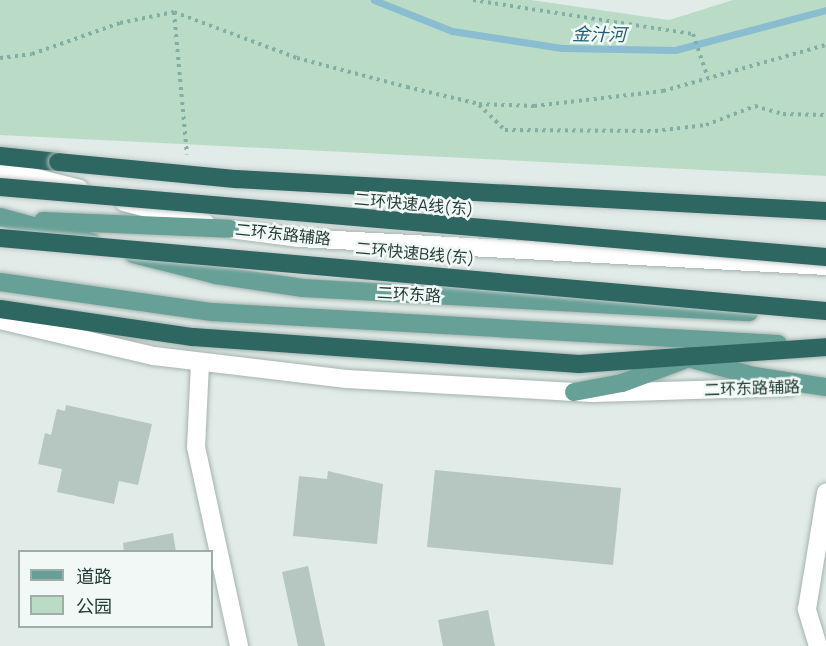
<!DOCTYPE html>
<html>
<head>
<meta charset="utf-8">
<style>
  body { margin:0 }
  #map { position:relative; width:826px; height:646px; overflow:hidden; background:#e1ebe8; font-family:Manrope,"Noto Sans SC",sans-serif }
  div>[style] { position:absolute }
  .green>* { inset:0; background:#badcc7 }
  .stream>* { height:7px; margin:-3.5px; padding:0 3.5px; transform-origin:3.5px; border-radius:3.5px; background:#8abdd0 }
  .building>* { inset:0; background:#b6c6c1 }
  .path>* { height:4px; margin-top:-2px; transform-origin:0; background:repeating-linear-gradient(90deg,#82aea5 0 3px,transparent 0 7.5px) }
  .roads { filter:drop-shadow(0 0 2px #a4b3af) drop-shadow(0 0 2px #a4b3af) }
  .street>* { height:18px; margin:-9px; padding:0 9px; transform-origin:9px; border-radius:9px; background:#fff }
  .secondary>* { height:18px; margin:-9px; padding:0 9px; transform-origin:9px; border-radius:9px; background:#fff }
  .primary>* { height:18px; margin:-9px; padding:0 9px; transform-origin:9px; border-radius:9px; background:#66a097 }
  .highway>* { height:18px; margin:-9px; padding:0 9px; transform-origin:9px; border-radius:9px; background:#2e6762 }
  .bridges { filter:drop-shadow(0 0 2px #c1c8c7) drop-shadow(0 0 2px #c1c8c7) }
  .highway-bridge>* { height:18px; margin:-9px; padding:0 9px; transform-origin:9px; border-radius:9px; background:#2e6762 }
  span { translate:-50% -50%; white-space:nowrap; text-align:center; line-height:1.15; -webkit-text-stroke:5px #f1f8f5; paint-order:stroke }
  .street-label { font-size:16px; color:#223c37 }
  .water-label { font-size:18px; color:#1d5e76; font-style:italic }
  .legend { position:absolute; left:18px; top:550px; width:195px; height:78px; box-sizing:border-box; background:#f1f8f5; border:2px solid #9eada9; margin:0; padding:8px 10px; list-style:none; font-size:18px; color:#223c37 }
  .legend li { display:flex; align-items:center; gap:12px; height:30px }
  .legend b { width:30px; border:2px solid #9eada9 }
</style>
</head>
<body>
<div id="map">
  <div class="green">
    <i style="clip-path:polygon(0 0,531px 0,669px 20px,733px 0,826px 0,826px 176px,0 135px)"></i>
  </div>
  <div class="stream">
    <i style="left:374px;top:0;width:84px;rotate:21.7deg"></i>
    <i style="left:452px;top:31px;width:111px;rotate:8.8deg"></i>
    <i style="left:562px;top:48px;width:113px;rotate:1deg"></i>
    <i style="left:675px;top:50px;width:156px;rotate:-14.8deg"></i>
  </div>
  <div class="building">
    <i style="clip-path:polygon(66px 405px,152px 424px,138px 485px,119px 481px,114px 504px,57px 492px,62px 469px,38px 464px,45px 433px,51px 435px,57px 409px,65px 411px)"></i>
    <i style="clip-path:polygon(435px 470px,621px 488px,613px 565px,427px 547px)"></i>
    <i style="clip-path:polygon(328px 471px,383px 484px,377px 544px,293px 536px,299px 476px,327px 479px)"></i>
    <i style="clip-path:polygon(173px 533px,176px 552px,124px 552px,123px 543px)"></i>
    <i style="clip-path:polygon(308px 566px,325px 646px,298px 646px,282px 572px)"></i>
    <i style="clip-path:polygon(488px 610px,495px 646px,443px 646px,438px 620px)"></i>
  </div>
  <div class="path">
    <i style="left:473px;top:0;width:223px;rotate:8.8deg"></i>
    <i style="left:693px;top:34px;width:46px;rotate:71.2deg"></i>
    <i style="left:174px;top:12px;width:143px;rotate:84.8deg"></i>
    <i style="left:0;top:58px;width:32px;rotate:-7deg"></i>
    <i style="left:32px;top:54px;width:93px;rotate:-19.4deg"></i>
    <i style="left:120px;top:23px;width:55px;rotate:-11.5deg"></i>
    <i style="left:174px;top:12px;width:131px;rotate:20.5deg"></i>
    <i style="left:297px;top:58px;width:114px;rotate:14.8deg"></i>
    <i style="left:407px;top:87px;width:74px;rotate:13.3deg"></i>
    <i style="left:479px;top:104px;width:55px;rotate:2.1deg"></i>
    <i style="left:534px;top:106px;width:130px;rotate:-6.6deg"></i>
    <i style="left:663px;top:91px;width:169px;rotate:-15.8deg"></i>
    <i style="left:479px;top:105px;width:36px;rotate:44deg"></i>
    <i style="left:505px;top:130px;width:150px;rotate:0.4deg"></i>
    <i style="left:655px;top:131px;width:51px;rotate:-6.7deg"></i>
    <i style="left:706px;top:125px;width:53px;rotate:-21.2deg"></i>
    <i style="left:755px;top:106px;width:29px;rotate:16deg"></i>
    <i style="left:783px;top:114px;width:43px;rotate:1.3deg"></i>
  </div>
  <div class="roads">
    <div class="street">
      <i style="left:0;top:169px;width:82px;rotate:14deg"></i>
      <i style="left:124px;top:202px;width:84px;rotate:14.5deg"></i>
      <i style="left:0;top:320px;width:158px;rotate:13.2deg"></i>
      <i style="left:154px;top:356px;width:194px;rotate:6.8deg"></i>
      <i style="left:347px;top:379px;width:245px;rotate:3.3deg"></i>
      <i style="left:592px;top:393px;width:198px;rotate:-1.7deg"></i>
      <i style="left:200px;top:363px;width:84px;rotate:92.7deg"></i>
      <i style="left:196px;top:447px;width:204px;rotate:77.8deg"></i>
      <i style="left:818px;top:646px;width:39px;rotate:-107deg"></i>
      <i style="left:807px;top:609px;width:118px;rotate:-80.7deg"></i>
    </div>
    <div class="secondary">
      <i style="left:230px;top:229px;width:70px;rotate:7.4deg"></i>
      <i style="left:299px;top:238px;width:528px;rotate:3.04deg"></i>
    </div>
    <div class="primary">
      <i style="left:0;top:217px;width:95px;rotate:15.2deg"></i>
      <i style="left:43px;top:221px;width:187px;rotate:2.4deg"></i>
      <i style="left:133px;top:254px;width:86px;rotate:14.2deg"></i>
      <i style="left:216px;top:275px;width:88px;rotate:8.5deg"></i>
      <i style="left:303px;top:288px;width:447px;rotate:3.1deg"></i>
      <i style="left:0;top:282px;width:214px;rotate:8.1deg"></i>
      <i style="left:212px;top:312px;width:567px;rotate:3.24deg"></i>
      <i style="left:684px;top:357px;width:73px;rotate:15.2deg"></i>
      <i style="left:754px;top:376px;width:73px;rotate:8.7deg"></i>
      <i style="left:574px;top:392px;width:49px;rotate:-10.6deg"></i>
      <i style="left:622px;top:383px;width:66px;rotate:-20.4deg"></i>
    </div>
    <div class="highway">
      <i style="left:0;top:156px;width:58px;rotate:5.9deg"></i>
      <i style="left:0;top:309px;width:195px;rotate:8.3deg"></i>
      <i style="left:193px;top:337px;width:387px;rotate:4deg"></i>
      <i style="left:579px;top:364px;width:248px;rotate:-3.9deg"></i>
    </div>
  </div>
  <div class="bridges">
    <div class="highway-bridge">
      <i style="left:58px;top:162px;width:179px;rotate:5.5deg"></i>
      <i style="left:236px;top:179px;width:591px;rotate:3.1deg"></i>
      <i style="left:0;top:187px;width:829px;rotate:4.84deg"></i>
      <i style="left:0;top:238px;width:829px;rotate:5.05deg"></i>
    </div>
  </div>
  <div class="street-label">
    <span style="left:414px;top:204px;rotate:5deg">二环快速A线(东)</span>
    <span style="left:283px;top:234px;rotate:6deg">二环东路辅路</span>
    <span style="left:415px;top:253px;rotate:5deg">二环快速B线(东)</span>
    <span style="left:409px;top:294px;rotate:3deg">二环东路</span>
    <span style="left:752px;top:388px;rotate:-2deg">二环东路辅路</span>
  </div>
  <div class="water-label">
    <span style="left:599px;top:34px;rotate:1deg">金汁河</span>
  </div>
  <ul class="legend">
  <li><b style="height:8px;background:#66a097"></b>道路</li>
  <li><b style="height:16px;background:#badcc7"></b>公园</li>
  </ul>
</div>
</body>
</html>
